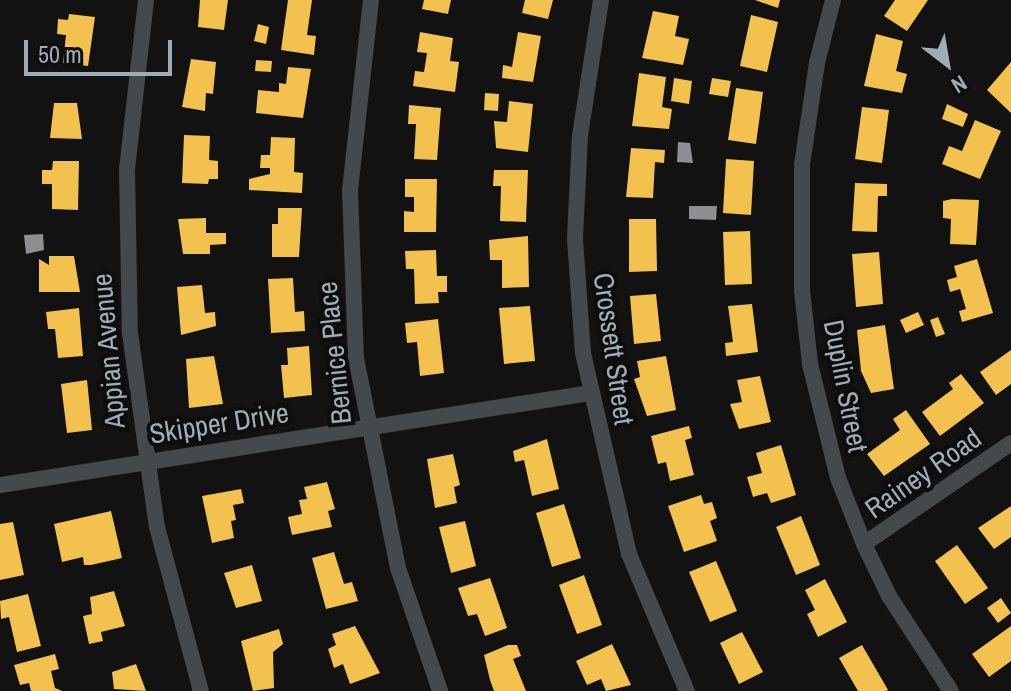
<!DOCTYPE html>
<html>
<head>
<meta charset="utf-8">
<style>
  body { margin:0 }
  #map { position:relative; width:1011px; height:691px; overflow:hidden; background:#121213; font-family:"Archivo Narrow",sans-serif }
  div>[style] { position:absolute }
  .homes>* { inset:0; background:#f2c14e }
  .industry>* { inset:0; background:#8d8d92 }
  .street>* { height:16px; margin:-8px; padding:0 8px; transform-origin:8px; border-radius:8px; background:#46494c }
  span { translate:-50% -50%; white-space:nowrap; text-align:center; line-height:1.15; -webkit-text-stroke:8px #0d0d0e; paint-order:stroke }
  .street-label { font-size:28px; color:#a2acb5 }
  .north { position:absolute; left:907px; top:24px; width:80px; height:80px; -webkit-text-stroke:6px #0d0d0e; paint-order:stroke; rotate:149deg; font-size:22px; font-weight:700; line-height:32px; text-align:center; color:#a2acb5 }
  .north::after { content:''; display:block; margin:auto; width:28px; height:36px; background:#a2acb5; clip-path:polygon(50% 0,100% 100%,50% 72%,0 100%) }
  .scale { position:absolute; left:24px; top:40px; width:148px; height:36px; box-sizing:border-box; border:4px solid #a2acb5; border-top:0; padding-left:10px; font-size:24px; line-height:28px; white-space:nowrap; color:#a2acb5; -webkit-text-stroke:6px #0d0d0e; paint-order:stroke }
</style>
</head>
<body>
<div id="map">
  <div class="homes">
    <i style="clip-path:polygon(200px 0,228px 0,224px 30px,198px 27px)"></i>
    <i style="clip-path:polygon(288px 0,312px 0,307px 35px,316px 36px,314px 55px,281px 50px)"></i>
    <i style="clip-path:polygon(424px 0,451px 0,448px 14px,422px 9px)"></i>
    <i style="clip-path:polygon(525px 0,553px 0,548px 19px,522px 13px)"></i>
    <i style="clip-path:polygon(755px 0,780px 0,778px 8px)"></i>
    <i style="clip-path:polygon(895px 0,928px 0,907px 31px,884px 16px)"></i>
    <i style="clip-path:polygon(653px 11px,679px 16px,675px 36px,689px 39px,683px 65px,642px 58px)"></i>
    <i style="clip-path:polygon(69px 14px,95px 17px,88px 66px,63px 63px,66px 35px,57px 34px,58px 19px,68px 20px)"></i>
    <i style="clip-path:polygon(751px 15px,778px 22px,767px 72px,740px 66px)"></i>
    <i style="clip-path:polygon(258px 24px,269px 27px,266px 44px,254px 41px)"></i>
    <i style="clip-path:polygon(420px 32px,453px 38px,450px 61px,459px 62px,455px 92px,413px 86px,415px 71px,424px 72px,427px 53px,417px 52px)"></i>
    <i style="clip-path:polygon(518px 32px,541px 36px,533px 82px,502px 78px,503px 65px,512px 67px)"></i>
    <i style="clip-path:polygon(876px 34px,903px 41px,896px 71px,907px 74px,902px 93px,864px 86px)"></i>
    <i style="clip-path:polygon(191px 59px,216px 62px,213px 94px,206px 93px,205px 111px,182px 107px)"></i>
    <i style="clip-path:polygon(256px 60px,272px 61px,271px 72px,255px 71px)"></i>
    <i style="clip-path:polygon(1011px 62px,1011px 113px,987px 90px)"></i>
    <i style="clip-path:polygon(288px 67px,311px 69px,303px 118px,256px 113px,258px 90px,279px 92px,279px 83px,286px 84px)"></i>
    <i style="clip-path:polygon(639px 73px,666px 77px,662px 107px,672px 109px,669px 129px,632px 126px)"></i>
    <i style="clip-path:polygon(674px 78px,692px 81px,689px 104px,671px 101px)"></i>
    <i style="clip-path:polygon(712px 78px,731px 81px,728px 97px,709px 94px)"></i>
    <i style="clip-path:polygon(736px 88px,763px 92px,756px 144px,728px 140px)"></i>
    <i style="clip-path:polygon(485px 93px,499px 94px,498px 111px,484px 110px)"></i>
    <i style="clip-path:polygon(509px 101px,533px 104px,528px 152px,496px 148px,494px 121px,507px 122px)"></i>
    <i style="clip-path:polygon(54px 103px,77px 103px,82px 139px,50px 138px)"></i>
    <i style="clip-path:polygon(947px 104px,968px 114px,963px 127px,942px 119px)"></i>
    <i style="clip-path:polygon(409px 105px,441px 108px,437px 160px,414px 159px,416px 124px,408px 124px)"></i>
    <i style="clip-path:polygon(862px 107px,889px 110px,882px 163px,855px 159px)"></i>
    <i style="clip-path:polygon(975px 120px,1001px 131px,980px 179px,942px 164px,949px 146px,962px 151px)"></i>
    <i style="clip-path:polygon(184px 135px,210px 136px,209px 160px,218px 161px,218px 179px,209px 179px,208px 184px,182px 183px)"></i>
    <i style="clip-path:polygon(271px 137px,295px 138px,294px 172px,303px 173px,302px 193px,249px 190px,249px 179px,270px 174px,270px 168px,260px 168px,261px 155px,270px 155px)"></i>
    <i style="clip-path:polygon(631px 148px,665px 150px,664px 163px,655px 162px,653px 198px,626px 197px)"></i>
    <i style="clip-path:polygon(726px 159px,754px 161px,751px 215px,723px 213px)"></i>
    <i style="clip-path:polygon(53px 161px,79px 161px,78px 210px,52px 209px,52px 184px,42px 184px,42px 170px,52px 170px)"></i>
    <i style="clip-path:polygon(494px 170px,528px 170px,526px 222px,500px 221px,501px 186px,493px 186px)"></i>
    <i style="clip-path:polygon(405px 179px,437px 179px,436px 232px,404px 232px,404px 211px,414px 212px,414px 197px,405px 197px)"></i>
    <i style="clip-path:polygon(855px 183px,887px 184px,887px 196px,878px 196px,877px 232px,852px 231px)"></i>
    <i style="clip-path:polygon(952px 199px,979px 200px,976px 245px,950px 244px,951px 219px,943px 218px,943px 201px)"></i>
    <i style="clip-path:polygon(278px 208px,302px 208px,299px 257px,272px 257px,272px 224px,278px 224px)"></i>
    <i style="clip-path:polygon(206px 218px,206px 233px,226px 233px,226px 244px,210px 245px,210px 254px,183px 254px,178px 219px)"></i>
    <i style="clip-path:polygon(629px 219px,656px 219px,657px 271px,629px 272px)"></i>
    <i style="clip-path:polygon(750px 231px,752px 284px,725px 285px,723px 232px)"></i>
    <i style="clip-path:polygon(528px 236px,529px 287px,502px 288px,502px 260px,490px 260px,489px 240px)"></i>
    <i style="clip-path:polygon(436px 250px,437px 276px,447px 276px,447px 292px,438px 292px,439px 303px,415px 304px,414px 269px,406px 269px,405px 251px)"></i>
    <i style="clip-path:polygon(879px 252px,883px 304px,856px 307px,852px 254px)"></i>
    <i style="clip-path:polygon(49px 256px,74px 256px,80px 292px,39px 292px,39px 259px,49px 265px)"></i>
    <i style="clip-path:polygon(977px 259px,993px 313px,962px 322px,959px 311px,966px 309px,960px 289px,950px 292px,947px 280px,957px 277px,954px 266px)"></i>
    <i style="clip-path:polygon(293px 278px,295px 312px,304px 311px,305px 331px,271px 333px,268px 279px)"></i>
    <i style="clip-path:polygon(202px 285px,205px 313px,215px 312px,216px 326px,181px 335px,177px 287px)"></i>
    <i style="clip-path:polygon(656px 294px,661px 341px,634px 344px,630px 296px)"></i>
    <i style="clip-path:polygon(752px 304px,758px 352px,726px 356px,725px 343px,733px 342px,728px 306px)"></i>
    <i style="clip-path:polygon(530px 306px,535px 361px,504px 364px,499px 308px)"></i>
    <i style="clip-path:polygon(79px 308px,83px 356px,58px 358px,55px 329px,48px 329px,46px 312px)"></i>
    <i style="clip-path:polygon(918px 312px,924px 325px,906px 333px,900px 320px)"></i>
    <i style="clip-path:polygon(938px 317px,945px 334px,936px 337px,930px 320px)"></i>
    <i style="clip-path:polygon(438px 319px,444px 373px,420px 376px,417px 342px,407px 343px,405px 323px)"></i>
    <i style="clip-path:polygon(885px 325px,894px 389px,871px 393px,861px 371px,857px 330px)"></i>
    <i style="clip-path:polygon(309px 346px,312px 395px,284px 398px,281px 365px,288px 365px,287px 348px)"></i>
    <i style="clip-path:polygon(1011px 350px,1011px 384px,996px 395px,980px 372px)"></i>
    <i style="clip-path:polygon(214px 356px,223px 404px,189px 408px,186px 359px)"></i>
    <i style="clip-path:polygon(666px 356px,676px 410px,647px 416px,634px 379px,640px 377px,637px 361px)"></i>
    <i style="clip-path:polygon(961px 374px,984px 403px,940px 436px,922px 412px,953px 389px,949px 383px)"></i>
    <i style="clip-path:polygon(760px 376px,771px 422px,739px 429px,730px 404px,742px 402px,737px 380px)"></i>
    <i style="clip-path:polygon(87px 380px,92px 430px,67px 433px,61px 384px)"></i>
    <i style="clip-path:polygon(906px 410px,930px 444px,884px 476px,867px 454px,900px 430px,893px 419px)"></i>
    <i style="clip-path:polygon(689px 426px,692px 438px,685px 440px,694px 475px,670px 481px,666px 462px,658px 464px,651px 436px)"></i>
    <i style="clip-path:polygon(547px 439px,559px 489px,532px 496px,524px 460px,515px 462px,513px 451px)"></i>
    <i style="clip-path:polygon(781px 445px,796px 495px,771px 503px,767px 493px,753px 497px,747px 477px,762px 473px,756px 453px)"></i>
    <i style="clip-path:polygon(453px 454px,460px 485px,454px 487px,457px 503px,435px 508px,427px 459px)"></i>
    <i style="clip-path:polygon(327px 482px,335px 509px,328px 511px,332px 527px,292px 535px,288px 517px,302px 514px,299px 500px,307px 499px,304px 487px)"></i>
    <i style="clip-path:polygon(241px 489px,244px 503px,233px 505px,236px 520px,231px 521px,234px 538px,212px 543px,202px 496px)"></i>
    <i style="clip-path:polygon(701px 495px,704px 504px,712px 502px,717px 518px,710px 521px,717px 541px,684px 552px,668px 506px)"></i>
    <i style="clip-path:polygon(564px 504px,581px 558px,552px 567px,536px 513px)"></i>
    <i style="clip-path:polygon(1011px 506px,1011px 537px,994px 549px,978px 528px)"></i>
    <i style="clip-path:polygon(111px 511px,122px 558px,91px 565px,84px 565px,83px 557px,62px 562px,54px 524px)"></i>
    <i style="clip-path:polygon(801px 516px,820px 565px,796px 575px,776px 527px)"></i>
    <i style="clip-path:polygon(465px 521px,476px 566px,451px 573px,439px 527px)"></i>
    <i style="clip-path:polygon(13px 522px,24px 575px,0 580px,0 524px)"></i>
    <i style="clip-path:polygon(957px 545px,988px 588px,965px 604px,935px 561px)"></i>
    <i style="clip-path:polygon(334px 552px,344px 584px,352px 582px,358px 601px,326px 609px,312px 558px)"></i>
    <i style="clip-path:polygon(716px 561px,737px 611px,710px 622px,689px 572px)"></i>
    <i style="clip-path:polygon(252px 565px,262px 601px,236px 608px,224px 573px)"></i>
    <i style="clip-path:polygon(584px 575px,602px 625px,577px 634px,559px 585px)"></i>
    <i style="clip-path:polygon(490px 578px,507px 628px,485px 636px,477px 614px,468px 616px,458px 588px)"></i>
    <i style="clip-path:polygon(825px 579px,847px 622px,818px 637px,807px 614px,815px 610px,805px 590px)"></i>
    <i style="clip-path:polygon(114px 591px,125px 626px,101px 632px,103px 641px,89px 644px,83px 616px,92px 614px,90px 597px)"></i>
    <i style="clip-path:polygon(28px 594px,41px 646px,17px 652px,9px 617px,1px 619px,0 601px)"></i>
    <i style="clip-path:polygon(1001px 598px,1011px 613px,998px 623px,987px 608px)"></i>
    <i style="clip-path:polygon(355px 626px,380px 673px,350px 684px,343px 664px,334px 668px,328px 649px,336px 645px,332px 634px)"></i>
    <i style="clip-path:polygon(1011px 626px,1011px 661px,989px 677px,972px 654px)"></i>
    <i style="clip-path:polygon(279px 629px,283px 644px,273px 652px,274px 688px,253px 691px,241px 641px)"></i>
    <i style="clip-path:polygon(742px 632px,763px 672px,739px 684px,720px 643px)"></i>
    <i style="clip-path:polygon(612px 644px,631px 685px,606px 691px,601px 679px,587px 685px,576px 661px)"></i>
    <i style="clip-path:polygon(508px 645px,517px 645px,521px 656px,513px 659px,526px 691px,494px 691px,490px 680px,484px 655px)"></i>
    <i style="clip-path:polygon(862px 645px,888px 690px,886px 691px,858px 691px,839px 658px)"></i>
    <i style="clip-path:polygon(55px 654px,59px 669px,51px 671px,55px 688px,62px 691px,31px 691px,29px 683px,20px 685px,14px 665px)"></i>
    <i style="clip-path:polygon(136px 664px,146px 691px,114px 689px,112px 672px)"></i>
  </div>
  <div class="industry">
    <i style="clip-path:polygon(678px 142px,690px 143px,693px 163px,677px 162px)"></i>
    <i style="clip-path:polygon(689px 206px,717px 206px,716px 220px,689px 219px)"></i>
    <i style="clip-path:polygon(43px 234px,44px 250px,26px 254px,24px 235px)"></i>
  </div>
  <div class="street">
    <i style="left:146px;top:0;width:170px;rotate:96.4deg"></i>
    <i style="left:127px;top:169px;width:164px;rotate:89deg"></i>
    <i style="left:130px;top:333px;width:196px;rotate:82.1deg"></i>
    <i style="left:157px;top:527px;width:170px;rotate:75deg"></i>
    <i style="left:371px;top:0;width:190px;rotate:96.3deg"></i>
    <i style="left:350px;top:189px;width:169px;rotate:88deg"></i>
    <i style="left:356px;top:358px;width:214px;rotate:78.7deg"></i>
    <i style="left:398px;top:568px;width:130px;rotate:71.1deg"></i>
    <i style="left:601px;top:0;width:137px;rotate:98.8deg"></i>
    <i style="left:580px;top:135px;width:104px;rotate:92.8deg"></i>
    <i style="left:575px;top:239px;width:114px;rotate:86deg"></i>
    <i style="left:583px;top:353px;width:206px;rotate:77.1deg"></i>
    <i style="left:629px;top:554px;width:149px;rotate:67.1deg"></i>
    <i style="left:833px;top:0;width:65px;rotate:104.3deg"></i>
    <i style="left:817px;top:63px;width:102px;rotate:98.4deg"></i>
    <i style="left:802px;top:164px;width:127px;rotate:90deg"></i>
    <i style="left:802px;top:291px;width:73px;rotate:83.7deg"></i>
    <i style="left:810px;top:364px;width:117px;rotate:76.2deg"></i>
    <i style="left:838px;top:478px;width:71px;rotate:68.5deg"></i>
    <i style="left:864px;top:544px;width:58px;rotate:64.3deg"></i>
    <i style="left:889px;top:596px;width:113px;rotate:56.9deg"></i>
    <i style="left:0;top:485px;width:597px;rotate:-8.86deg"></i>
    <i style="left:864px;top:544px;width:178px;rotate:-34.5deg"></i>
  </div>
  <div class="street-label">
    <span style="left:614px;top:349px;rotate:82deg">Crossett Street</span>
    <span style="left:108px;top:351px;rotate:-95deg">Appian Avenue</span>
    <span style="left:334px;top:353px;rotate:-96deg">Bernice Place</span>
    <span style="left:846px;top:386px;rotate:79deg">Duplin Street</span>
    <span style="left:219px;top:423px;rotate:-9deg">Skipper Drive</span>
    <span style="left:923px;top:473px;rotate:-35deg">Rainey Road</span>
  </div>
  <div class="north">N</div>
  <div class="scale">50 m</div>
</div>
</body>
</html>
